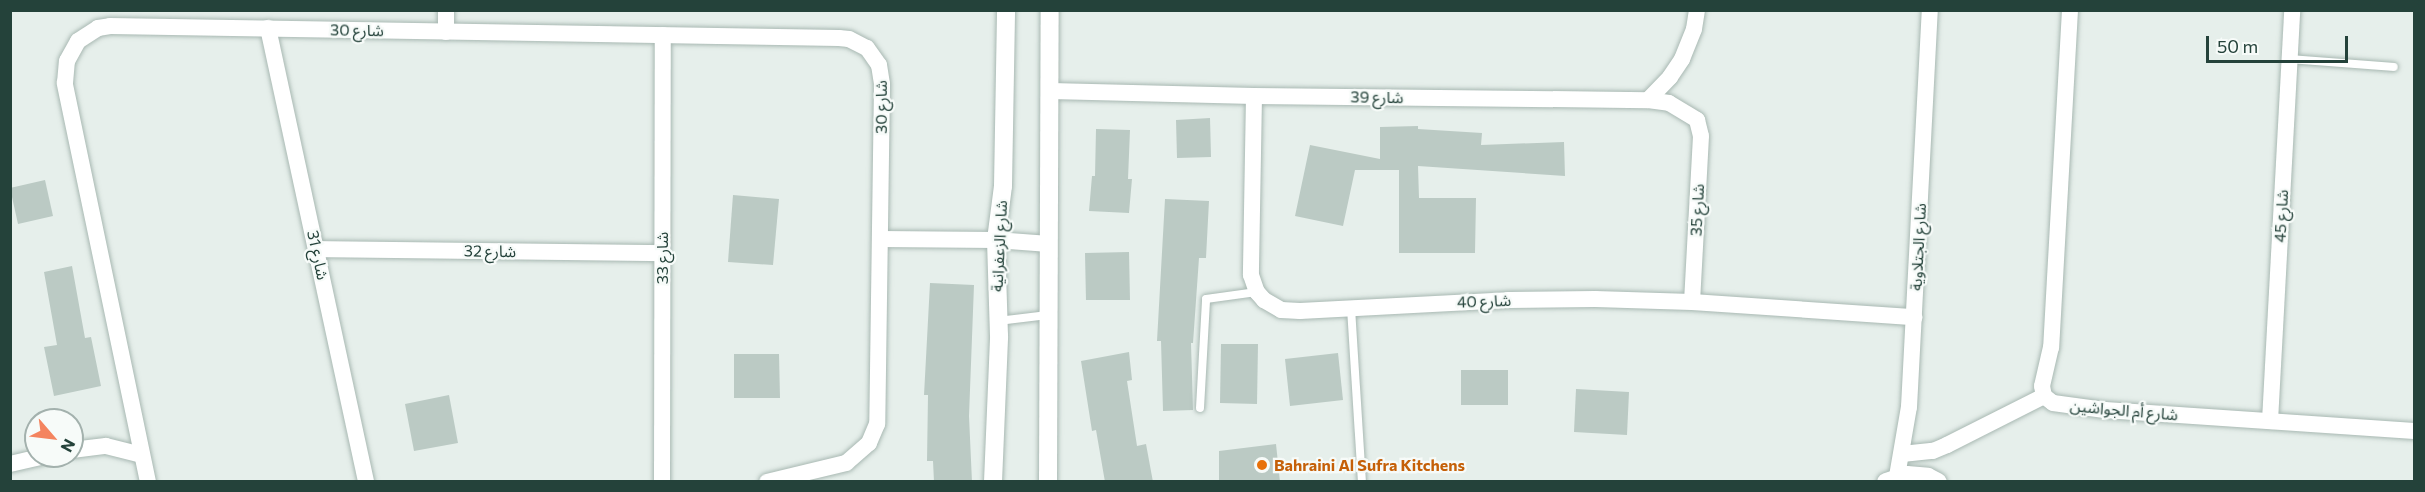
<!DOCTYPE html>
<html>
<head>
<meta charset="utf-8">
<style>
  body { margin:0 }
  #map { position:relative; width:2425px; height:492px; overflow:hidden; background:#e6efeb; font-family:Commissioner,"Noto Sans Arabic",sans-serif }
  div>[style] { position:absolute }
  .building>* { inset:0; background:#bbcac4 }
  .roads { filter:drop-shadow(0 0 2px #a8b8b2) drop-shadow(0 0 2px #a8b8b2) }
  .lane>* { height:8px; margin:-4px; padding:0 4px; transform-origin:4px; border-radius:4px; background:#fff }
  .street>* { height:16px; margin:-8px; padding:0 8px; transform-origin:8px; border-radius:8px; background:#fff }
  .secondary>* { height:18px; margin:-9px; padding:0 9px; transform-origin:9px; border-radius:9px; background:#fff }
  .dots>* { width:16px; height:16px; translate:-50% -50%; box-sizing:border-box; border:3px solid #f7fbf9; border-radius:50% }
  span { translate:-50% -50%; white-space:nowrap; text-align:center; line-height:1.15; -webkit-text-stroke:4.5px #f7fbf9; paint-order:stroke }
  .street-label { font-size:16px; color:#24423a }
  .food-label { font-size:16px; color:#c56008; font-weight:700 }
  .left { translate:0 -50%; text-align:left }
  .frame { position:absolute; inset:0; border:12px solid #24423a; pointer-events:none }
  .north { position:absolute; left:24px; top:408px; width:60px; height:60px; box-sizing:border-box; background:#f7fbf9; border:2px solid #a3b1ad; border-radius:50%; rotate:118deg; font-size:16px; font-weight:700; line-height:24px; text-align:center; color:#24423a }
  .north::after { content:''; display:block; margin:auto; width:21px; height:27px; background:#f4845f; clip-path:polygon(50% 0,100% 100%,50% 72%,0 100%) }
  .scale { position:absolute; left:2206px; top:36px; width:142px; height:27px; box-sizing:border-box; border:3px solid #24423a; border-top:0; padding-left:8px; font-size:18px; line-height:21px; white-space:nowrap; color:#24423a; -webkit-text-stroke:4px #f7fbf9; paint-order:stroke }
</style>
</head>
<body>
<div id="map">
  <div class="building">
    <i style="clip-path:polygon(1210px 118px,1211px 157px,1177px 158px,1176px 120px)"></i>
    <i style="clip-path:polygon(1418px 126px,1418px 129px,1482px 133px,1481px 145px,1564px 142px,1565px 176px,1418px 166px,1419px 198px,1476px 198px,1475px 253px,1399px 253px,1399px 170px,1355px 170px,1343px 226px,1295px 216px,1310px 145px,1380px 159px,1380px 127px)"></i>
    <i style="clip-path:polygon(1096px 129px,1130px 130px,1128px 179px,1132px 179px,1129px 213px,1089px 211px,1092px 176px,1095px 176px)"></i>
    <i style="clip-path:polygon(45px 180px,53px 216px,18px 224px,10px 188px)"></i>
    <i style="clip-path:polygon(733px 195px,779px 199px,773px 265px,728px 262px)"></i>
    <i style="clip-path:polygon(1165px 199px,1209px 201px,1206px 258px,1199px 258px,1193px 343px,1191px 343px,1193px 410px,1163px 411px,1161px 341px,1157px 341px)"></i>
    <i style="clip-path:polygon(1129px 252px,1130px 300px,1086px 300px,1085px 253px)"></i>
    <i style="clip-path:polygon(72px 266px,85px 338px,91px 337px,101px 386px,54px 396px,44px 347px,57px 345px,44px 272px)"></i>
    <i style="clip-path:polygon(930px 283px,974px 285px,969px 416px,972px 482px,934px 482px,933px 461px,927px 461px,928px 395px,924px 395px)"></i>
    <i style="clip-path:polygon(1221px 344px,1258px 344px,1257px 404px,1220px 403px)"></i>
    <i style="clip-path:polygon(1129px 352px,1132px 380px,1127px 381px,1137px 446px,1146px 444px,1153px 482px,1105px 482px,1096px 430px,1092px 431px,1081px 361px)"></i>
    <i style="clip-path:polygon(1338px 353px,1343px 400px,1290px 406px,1285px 359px)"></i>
    <i style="clip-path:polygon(734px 354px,779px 354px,780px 398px,734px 398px)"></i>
    <i style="clip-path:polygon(1461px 370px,1508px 370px,1508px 405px,1461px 405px)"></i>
    <i style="clip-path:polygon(1576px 389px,1629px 392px,1627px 435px,1574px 432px)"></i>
    <i style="clip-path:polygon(449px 395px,458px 443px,414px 451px,405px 404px)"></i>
    <i style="clip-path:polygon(1276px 444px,1280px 482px,1219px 482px,1219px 451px)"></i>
  </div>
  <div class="roads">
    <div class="lane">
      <i style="left:2290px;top:59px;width:104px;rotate:4.4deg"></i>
      <i style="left:1351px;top:308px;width:174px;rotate:86.4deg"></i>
      <i style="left:998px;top:321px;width:50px;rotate:-6.8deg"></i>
      <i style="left:1200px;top:408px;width:109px;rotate:-86.8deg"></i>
      <i style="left:1206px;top:299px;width:51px;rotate:-7.8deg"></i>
    </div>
    <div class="street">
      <i style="left:2070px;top:10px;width:338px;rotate:93.2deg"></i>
      <i style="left:2051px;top:347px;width:40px;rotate:103deg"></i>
      <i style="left:2042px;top:386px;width:10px;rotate:79deg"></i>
      <i style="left:2044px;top:396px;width:11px;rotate:38deg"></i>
      <i style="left:2053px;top:403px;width:52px;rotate:7.7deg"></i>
      <i style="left:2105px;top:410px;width:310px;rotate:3.9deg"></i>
      <i style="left:268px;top:28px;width:464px;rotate:77.8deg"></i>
      <i style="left:446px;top:32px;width:22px;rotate:-90deg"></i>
      <i style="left:1051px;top:91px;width:203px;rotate:1.4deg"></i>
      <i style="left:1254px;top:96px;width:394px;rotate:0.6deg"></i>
      <i style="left:1648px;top:100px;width:21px;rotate:8deg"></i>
      <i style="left:1669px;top:103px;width:33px;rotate:31deg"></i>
      <i style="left:1697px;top:120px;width:16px;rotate:76deg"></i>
      <i style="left:1701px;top:136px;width:166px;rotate:93.1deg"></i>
      <i style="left:1254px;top:96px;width:179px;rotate:91deg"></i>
      <i style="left:1251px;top:275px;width:18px;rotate:71deg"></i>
      <i style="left:1257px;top:292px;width:11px;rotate:49deg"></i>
      <i style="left:1264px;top:300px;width:20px;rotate:30deg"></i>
      <i style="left:1281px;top:310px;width:19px;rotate:3deg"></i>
      <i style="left:1300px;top:311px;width:208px;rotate:-3deg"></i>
      <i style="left:1508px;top:300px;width:87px;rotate:-0.7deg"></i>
      <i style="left:1595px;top:299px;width:97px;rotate:1.8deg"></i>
      <i style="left:1692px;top:302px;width:223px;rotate:3.9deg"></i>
      <i style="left:1648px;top:100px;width:32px;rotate:-46deg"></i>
      <i style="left:1670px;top:77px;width:22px;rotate:-56deg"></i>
      <i style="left:1682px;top:59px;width:32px;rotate:-68deg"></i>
      <i style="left:1694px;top:29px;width:19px;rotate:-81deg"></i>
      <i style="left:880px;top:239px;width:116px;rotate:0.5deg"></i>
      <i style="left:996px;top:240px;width:53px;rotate:4.3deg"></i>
      <i style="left:317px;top:249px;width:345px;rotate:0.7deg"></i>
      <i style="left:2270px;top:421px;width:412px;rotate:-86.9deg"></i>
      <i style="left:72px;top:450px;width:34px;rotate:-7deg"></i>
      <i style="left:106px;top:446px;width:37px;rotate:14deg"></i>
      <i style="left:1902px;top:454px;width:31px;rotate:-6deg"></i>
      <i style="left:1933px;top:451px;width:15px;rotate:-23deg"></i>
      <i style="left:1947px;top:445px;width:109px;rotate:-26.8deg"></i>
      <i style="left:10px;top:464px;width:36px;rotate:-13deg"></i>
      <i style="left:148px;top:482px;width:408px;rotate:-101.8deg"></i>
      <i style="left:65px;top:83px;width:22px;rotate:-85deg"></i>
      <i style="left:67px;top:61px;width:23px;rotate:-61deg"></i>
      <i style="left:78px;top:41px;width:24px;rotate:-33deg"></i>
      <i style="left:98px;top:28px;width:12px;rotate:-9deg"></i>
      <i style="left:110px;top:26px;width:729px;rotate:0.94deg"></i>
      <i style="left:839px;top:38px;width:10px;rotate:6deg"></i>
      <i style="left:849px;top:39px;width:20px;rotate:27deg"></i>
      <i style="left:867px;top:48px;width:21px;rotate:55deg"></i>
      <i style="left:879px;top:65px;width:19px;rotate:81deg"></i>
      <i style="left:882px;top:84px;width:340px;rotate:90.8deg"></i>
      <i style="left:877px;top:424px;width:21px;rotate:113deg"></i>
      <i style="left:869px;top:443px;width:30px;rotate:139deg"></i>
      <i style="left:846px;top:463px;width:81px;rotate:166.5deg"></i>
      <i style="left:662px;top:482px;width:447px;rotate:-89.9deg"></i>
      <i style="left:1896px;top:482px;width:76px;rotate:-80.2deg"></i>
      <i style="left:1909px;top:407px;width:398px;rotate:-87deg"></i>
    </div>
    <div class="secondary">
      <i style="left:993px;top:482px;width:146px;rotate:-87.6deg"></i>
      <i style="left:999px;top:336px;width:96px;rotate:-91.8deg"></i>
      <i style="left:996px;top:240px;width:54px;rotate:-82.6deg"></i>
      <i style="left:1003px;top:186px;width:176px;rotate:-89deg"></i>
      <i style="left:1048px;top:482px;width:472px;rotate:-89.8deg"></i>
      <i style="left:1886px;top:482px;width:22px;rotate:-18deg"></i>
      <i style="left:1907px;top:475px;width:21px;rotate:5deg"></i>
      <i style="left:1928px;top:477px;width:11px;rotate:27deg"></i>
    </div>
  </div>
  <div class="dots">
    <i style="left:1262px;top:465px;background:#e8710a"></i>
  </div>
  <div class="street-label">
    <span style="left:357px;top:30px;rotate:1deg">شارع 30</span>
    <span style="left:1377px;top:97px;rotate:1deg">شارع 39</span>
    <span style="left:881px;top:107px;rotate:-90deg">شارع 30</span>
    <span style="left:1697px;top:210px;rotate:-87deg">شارع 35</span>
    <span style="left:2281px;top:216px;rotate:-87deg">شارع 45</span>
    <span style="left:999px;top:246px;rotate:-87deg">شارع الزعفرانية</span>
    <span style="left:1918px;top:247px;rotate:-87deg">شارع الجتلاوية</span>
    <span style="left:490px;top:251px;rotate:1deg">شارع 32</span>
    <span style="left:318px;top:255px;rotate:78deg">شارع 31</span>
    <span style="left:662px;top:258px;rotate:-90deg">شارع 33</span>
    <span style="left:1484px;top:301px;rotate:-2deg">شارع 40</span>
    <span style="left:2124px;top:410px;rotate:5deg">شارع أم الجواشين</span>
  </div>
  <div class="food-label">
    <span class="left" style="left:1274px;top:465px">Bahraini Al Sufra Kitchens</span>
  </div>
  <div class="frame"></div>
  <div class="north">N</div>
  <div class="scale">50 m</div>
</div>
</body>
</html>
